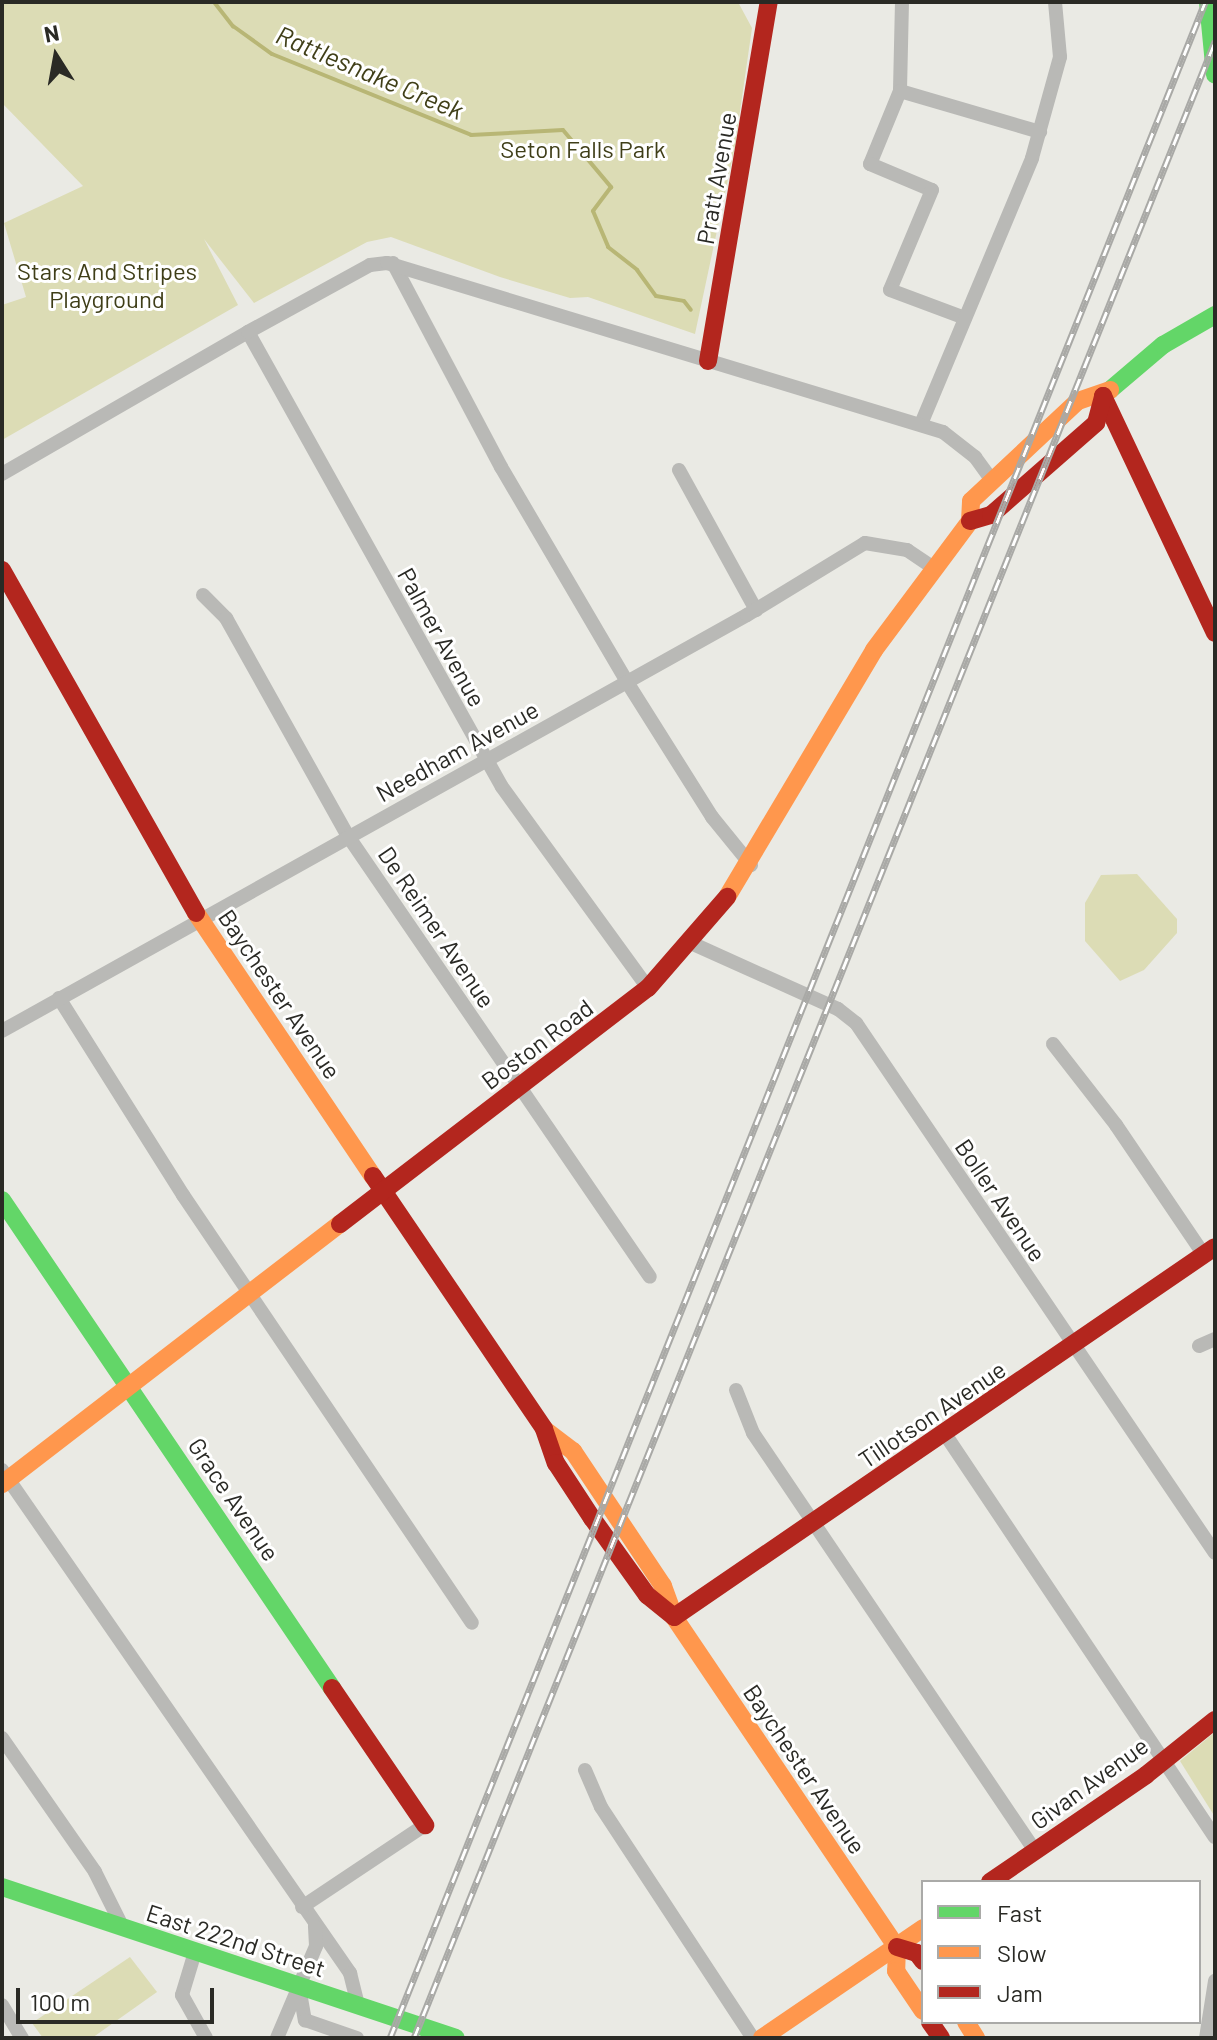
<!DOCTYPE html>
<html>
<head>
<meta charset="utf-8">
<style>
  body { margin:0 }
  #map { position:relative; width:1217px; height:2040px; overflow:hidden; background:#eaeae4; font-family:Barlow,sans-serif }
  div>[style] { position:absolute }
  .green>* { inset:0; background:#dcdcb5 }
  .stream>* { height:4px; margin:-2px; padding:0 2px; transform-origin:2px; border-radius:2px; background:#b8b675 }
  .street>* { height:14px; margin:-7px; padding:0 7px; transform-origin:7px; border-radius:7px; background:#b9b9b6 }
  .fast>* { height:18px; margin:-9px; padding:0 9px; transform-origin:9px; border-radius:9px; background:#63d668 }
  .slow>* { height:18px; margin:-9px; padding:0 9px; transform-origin:9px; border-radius:9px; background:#ff974d }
  .jam>* { height:18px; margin:-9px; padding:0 9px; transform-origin:9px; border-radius:9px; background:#b3261e }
  .rail>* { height:7px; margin-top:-3.5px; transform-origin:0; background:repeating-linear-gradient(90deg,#fff 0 12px,#a9a9a6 0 24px); box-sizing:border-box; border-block:2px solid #a9a9a6 }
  span { translate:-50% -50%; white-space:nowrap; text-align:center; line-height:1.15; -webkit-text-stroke:6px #fff; paint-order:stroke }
  .park-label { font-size:24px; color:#3f3e18 }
  .street-label { font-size:24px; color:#2a2a25 }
  .water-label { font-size:26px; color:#403f18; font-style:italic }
  .frame { position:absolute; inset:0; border:4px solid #2a2a25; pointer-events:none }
  .legend { position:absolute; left:921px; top:1880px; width:280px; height:144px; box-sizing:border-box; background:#fff; border:2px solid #aaaaa8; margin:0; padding:10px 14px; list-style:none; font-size:24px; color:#2a2a25 }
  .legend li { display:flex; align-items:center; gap:16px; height:40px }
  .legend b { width:40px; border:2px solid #aaaaa8 }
  .north { position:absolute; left:16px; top:16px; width:80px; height:80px; -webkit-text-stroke:6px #fff; paint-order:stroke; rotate:349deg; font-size:22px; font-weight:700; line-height:32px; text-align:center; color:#2a2a25 }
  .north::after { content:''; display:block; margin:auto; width:28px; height:36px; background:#2a2a25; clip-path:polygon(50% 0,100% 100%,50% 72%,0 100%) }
  .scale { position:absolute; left:16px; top:1988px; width:198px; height:36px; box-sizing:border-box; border:4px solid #2a2a25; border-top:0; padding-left:10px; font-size:24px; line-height:28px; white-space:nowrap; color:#2a2a25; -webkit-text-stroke:6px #fff; paint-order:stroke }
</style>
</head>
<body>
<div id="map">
  <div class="green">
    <i style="clip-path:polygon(2px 2px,738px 2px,752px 28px,735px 146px,695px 334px,588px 297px,570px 298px,500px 277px,391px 237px,367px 242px,254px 303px,204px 239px,238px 305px,2px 440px,2px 305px,26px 297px,4px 223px,83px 186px,2px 103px)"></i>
    <i style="clip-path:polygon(1137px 874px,1177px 919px,1177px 933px,1144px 970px,1120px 981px,1085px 941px,1085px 903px,1101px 875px)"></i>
    <i style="clip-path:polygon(1215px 1732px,1215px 1817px,1180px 1761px)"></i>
    <i style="clip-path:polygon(130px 1957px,157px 1992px,92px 2038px,43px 2038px,32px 2023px)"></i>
  </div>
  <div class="stream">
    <i style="left:214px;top:2px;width:31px;rotate:52deg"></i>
    <i style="left:233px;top:26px;width:48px;rotate:35.7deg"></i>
    <i style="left:272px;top:54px;width:215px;rotate:22.1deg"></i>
    <i style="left:471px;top:135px;width:92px;rotate:-3.1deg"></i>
    <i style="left:563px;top:130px;width:75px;rotate:49.9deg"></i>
    <i style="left:611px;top:187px;width:30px;rotate:127deg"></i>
    <i style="left:593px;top:211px;width:39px;rotate:67deg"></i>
    <i style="left:608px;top:247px;width:37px;rotate:38deg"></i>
    <i style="left:637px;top:270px;width:32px;rotate:54deg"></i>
    <i style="left:656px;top:296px;width:28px;rotate:10deg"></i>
    <i style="left:684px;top:301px;width:11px;rotate:52deg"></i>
  </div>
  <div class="street">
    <i style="left:902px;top:2px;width:89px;rotate:91.3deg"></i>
    <i style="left:900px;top:91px;width:146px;rotate:16.3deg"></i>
    <i style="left:900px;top:91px;width:79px;rotate:112.3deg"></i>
    <i style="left:870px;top:164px;width:67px;rotate:22.8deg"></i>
    <i style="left:932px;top:190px;width:108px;rotate:112.8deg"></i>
    <i style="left:890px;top:290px;width:80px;rotate:20.5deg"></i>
    <i style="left:393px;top:263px;width:231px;rotate:62.1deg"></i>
    <i style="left:501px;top:467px;width:249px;rotate:59.6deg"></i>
    <i style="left:627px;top:682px;width:160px;rotate:57.8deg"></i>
    <i style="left:712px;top:817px;width:62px;rotate:50.9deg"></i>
    <i style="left:248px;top:332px;width:521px;rotate:60.83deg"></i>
    <i style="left:502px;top:787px;width:248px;rotate:54deg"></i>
    <i style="left:921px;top:424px;width:288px;rotate:-67.3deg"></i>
    <i style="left:1032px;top:158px;width:105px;rotate:-74.5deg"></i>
    <i style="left:1060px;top:57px;width:55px;rotate:-95.2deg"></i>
    <i style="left:679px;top:470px;width:160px;rotate:61.2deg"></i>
    <i style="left:2px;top:474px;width:284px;rotate:-30deg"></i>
    <i style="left:248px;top:332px;width:139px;rotate:-28.8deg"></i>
    <i style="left:370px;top:265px;width:17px;rotate:-7deg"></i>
    <i style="left:387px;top:263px;width:581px;rotate:16.91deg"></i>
    <i style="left:943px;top:432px;width:41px;rotate:38deg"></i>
    <i style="left:975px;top:457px;width:27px;rotate:54deg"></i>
    <i style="left:203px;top:595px;width:33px;rotate:45deg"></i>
    <i style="left:226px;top:618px;width:250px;rotate:60.8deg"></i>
    <i style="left:348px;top:836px;width:534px;rotate:55.6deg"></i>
    <i style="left:691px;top:943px;width:161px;rotate:24.2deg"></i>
    <i style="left:838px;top:1009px;width:23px;rotate:38deg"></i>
    <i style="left:856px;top:1023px;width:640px;rotate:55.89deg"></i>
    <i style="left:59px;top:998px;width:233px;rotate:57.8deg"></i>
    <i style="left:183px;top:1195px;width:516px;rotate:55.97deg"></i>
    <i style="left:2px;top:1031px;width:853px;rotate:-29.18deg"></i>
    <i style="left:747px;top:615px;width:138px;rotate:-31.4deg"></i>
    <i style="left:865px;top:543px;width:43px;rotate:9.5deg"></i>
    <i style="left:907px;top:550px;width:32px;rotate:34deg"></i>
    <i style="left:1053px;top:1044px;width:103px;rotate:52.1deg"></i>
    <i style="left:1116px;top:1125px;width:157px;rotate:55.9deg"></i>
    <i style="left:1199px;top:1346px;width:17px;rotate:-24deg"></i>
    <i style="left:736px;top:1390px;width:46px;rotate:68.4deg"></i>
    <i style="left:753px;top:1433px;width:504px;rotate:55.99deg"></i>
    <i style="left:945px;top:1434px;width:485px;rotate:56.2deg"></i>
    <i style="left:2px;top:1470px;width:612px;rotate:55.32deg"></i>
    <i style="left:350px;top:1973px;width:34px;rotate:76deg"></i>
    <i style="left:2px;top:1738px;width:163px;rotate:55.2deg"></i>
    <i style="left:95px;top:1872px;width:63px;rotate:63.4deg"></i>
    <i style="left:585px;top:1770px;width:40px;rotate:66.6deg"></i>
    <i style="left:601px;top:1807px;width:277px;rotate:56.7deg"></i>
    <i style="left:302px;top:1907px;width:148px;rotate:-33.7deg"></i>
    <i style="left:195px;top:1952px;width:45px;rotate:106.8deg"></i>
    <i style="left:182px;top:1995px;width:49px;rotate:60.8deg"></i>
    <i style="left:299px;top:1987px;width:34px;rotate:80deg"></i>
    <i style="left:305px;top:2020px;width:55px;rotate:19.1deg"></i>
    <i style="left:2px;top:2005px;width:39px;rotate:59deg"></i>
    <i style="left:277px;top:2038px;width:100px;rotate:-67deg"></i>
    <i style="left:316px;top:1946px;width:20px;rotate:-93deg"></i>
    <i style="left:1206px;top:2038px;width:58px;rotate:-81deg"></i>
  </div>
  <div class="fast">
    <i style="left:1208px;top:2px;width:73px;rotate:84.5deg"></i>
    <i style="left:1110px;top:390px;width:70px;rotate:-40.3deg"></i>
    <i style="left:1163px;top:345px;width:60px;rotate:-30deg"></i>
    <i style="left:2px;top:1200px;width:589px;rotate:55.93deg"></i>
    <i style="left:2px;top:1887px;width:478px;rotate:18.4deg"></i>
  </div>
  <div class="slow">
    <i style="left:727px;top:897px;width:287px;rotate:-59.2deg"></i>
    <i style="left:874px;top:650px;width:161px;rotate:-53.3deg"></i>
    <i style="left:970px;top:521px;width:20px;rotate:-87deg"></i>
    <i style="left:971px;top:501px;width:146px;rotate:-43.1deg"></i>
    <i style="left:1078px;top:401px;width:34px;rotate:-19deg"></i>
    <i style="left:196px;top:913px;width:317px;rotate:56.1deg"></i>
    <i style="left:545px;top:1430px;width:35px;rotate:37deg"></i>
    <i style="left:573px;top:1451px;width:162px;rotate:56.3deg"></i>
    <i style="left:663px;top:1586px;width:33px;rotate:70deg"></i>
    <i style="left:674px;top:1617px;width:398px;rotate:56deg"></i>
    <i style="left:897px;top:1947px;width:24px;rotate:92deg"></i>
    <i style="left:896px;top:1971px;width:48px;rotate:56deg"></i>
    <i style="left:2px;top:1484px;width:426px;rotate:-37.6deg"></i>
    <i style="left:966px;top:2022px;width:19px;rotate:58deg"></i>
    <i style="left:762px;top:2038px;width:195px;rotate:-34.3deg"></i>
  </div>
  <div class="jam">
    <i style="left:708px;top:361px;width:364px;rotate:-80.4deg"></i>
    <i style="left:1103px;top:396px;width:262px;rotate:64.7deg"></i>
    <i style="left:970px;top:521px;width:22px;rotate:-16deg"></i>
    <i style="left:991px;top:515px;width:140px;rotate:-41.2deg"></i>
    <i style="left:1096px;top:423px;width:28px;rotate:-75deg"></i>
    <i style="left:2px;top:570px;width:394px;rotate:60.5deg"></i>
    <i style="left:373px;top:1176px;width:305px;rotate:55.9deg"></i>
    <i style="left:544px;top:1429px;width:36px;rotate:71deg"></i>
    <i style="left:556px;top:1463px;width:66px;rotate:56.8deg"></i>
    <i style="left:592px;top:1518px;width:95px;rotate:54.5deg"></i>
    <i style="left:647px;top:1595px;width:35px;rotate:39deg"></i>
    <i style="left:340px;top:1224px;width:388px;rotate:-37.5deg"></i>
    <i style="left:648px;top:988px;width:121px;rotate:-49deg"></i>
    <i style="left:674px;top:1617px;width:655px;rotate:-34.37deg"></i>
    <i style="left:332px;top:1688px;width:166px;rotate:55.8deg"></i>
    <i style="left:990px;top:1882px;width:189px;rotate:-34.4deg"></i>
    <i style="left:1146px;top:1775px;width:88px;rotate:-38.6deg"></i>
    <i style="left:897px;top:1947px;width:21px;rotate:17deg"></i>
    <i style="left:917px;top:1953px;width:10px;rotate:53deg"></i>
    <i style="left:930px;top:2022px;width:19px;rotate:55deg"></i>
  </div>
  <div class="rail">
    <i style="left:390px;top:2038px;width:2193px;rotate:-68.18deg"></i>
    <i style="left:414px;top:2038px;width:2152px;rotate:-68.14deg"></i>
  </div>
  <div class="park-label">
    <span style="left:583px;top:149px">Seton Falls Park</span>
    <span style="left:107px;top:285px">Stars And Stripes<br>Playground</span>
  </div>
  <div class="street-label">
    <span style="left:716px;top:178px;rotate:-80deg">Pratt Avenue</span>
    <span style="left:442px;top:637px;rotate:61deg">Palmer Avenue</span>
    <span style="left:457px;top:751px;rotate:-29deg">Needham Avenue</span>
    <span style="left:437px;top:927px;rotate:56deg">De Reimer Avenue</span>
    <span style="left:280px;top:994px;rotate:56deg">Baychester Avenue</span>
    <span style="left:537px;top:1044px;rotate:-37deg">Boston Road</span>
    <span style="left:1001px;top:1200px;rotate:56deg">Boller Avenue</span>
    <span style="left:932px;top:1414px;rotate:-34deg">Tillotson Avenue</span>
    <span style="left:234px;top:1499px;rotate:56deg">Grace Avenue</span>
    <span style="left:805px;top:1769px;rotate:56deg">Baychester Avenue</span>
    <span style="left:1089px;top:1783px;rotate:-36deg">Givan Avenue</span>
    <span style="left:236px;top:1940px;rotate:18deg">East 222nd Street</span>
  </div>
  <div class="water-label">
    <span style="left:370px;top:72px;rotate:23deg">Rattlesnake Creek</span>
  </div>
  <div class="frame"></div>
  <ul class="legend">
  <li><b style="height:10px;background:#63d668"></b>Fast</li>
  <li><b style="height:10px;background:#ff974d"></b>Slow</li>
  <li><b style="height:10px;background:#b3261e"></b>Jam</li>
  </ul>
  <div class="north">N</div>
  <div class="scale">100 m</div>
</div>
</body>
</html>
